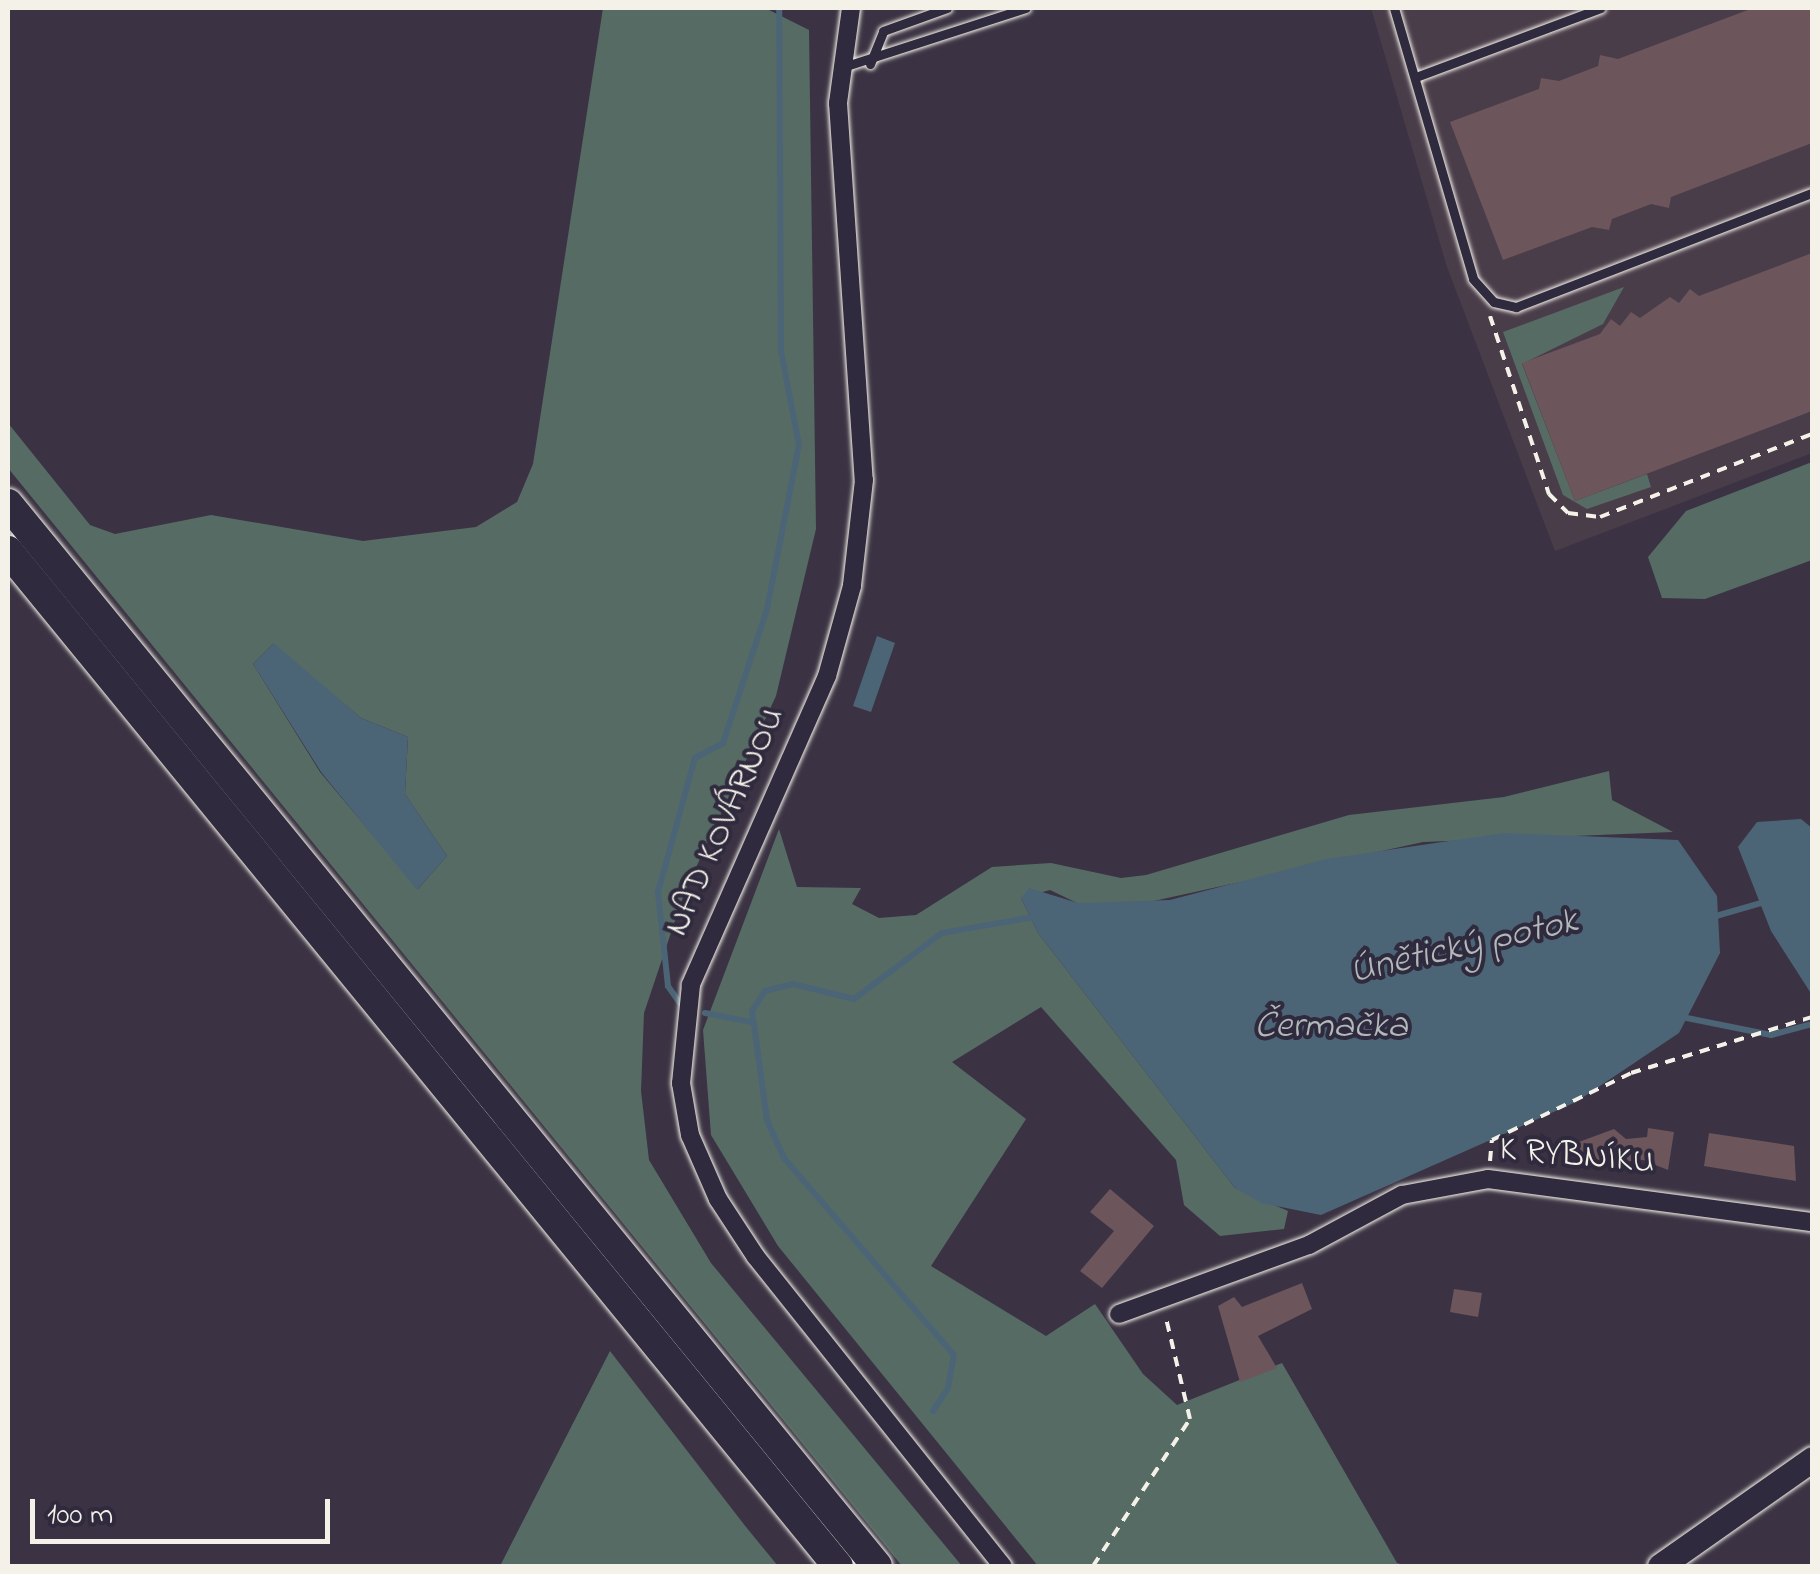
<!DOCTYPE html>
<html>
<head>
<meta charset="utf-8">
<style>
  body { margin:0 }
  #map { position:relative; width:1820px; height:1574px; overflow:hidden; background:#3b3343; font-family:"Indie Flower",sans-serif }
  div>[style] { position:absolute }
  .built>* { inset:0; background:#4a3d4a }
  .green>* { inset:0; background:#576b65 }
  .water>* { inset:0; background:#4c6576 }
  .stream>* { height:6px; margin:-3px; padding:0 3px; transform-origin:3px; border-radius:3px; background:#4c6576 }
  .building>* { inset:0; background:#6c555b }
  .path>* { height:4px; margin-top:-2px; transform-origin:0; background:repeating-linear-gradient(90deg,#f4f1e8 0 10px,transparent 0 18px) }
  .roads { filter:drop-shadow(0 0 2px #f4f1e8) drop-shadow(0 0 2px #f4f1e8) }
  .lane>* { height:9px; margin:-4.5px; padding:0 4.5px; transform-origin:4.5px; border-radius:4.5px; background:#2f2a3d }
  .street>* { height:18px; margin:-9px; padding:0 9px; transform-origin:9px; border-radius:9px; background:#2f2a3d }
  .secondary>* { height:25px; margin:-12.5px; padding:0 12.5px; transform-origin:12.5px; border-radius:12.5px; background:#2f2a3d }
  .highway>* { height:30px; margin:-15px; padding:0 15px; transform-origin:15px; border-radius:15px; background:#2f2a3d }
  span { translate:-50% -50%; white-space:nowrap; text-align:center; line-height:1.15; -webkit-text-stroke:8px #2f2a3d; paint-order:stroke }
  .street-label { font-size:35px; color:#f4f1e8 }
  .water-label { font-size:38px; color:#b1b9ba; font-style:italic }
  .frame { position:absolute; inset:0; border:10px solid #f4f1e8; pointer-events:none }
  .scale { position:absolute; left:30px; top:1499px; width:300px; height:45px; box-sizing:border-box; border:5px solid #f4f1e8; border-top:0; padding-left:12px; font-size:30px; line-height:35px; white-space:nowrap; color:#f4f1e8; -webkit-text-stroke:8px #2f2a3d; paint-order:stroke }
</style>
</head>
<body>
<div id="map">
  <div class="built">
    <i style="clip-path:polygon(1371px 8px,1812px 8px,1812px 453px,1555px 551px,1447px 267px)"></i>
  </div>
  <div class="green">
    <i style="clip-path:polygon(evenodd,603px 8px,765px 8px,809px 30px,816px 529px,776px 696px,685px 891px,644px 1013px,641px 1091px,649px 1160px,711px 1263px,962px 1566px,902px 1566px,8px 468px,8px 423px,90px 525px,115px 534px,211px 515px,363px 541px,476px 527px,517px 502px,533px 464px,603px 8px,273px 644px,361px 718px,408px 737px,405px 794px,447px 856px,418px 889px,320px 772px,253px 664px,273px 644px)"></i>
    <i style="clip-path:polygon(1624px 287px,1603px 324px,1522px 364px,1575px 501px,1647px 474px,1651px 487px,1587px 509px,1563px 495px,1503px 332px)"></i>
    <i style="clip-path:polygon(1812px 462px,1812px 560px,1705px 599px,1662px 598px,1648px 557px,1686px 511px)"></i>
    <i style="clip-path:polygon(1609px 771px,1612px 800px,1673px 832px,1423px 842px,1140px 904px,1077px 903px,1050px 890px,1021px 898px,1038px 933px,1235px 1188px,1288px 1211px,1284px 1229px,1220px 1236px,1184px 1205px,1176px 1160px,1041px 1007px,952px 1062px,1026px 1119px,931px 1266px,1046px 1336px,1095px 1304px,1143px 1374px,1177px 1405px,1282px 1363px,1397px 1563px,1407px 1566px,1038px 1566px,778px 1246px,711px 1135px,703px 1030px,779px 829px,797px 887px,861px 888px,852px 904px,879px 918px,916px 915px,992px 867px,1051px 863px,1121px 878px,1146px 875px,1349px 815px,1504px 797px)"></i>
    <i style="clip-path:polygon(610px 1351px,746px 1527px,778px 1566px,500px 1566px)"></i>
  </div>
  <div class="water">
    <i style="clip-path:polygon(877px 636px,895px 643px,871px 712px,853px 706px)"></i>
    <i style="clip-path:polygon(274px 643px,361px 718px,408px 737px,405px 794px,447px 856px,417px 890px,321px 772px,253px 664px)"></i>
    <i style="clip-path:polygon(1801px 819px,1812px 828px,1812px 995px,1771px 931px,1738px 847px,1757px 822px)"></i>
    <i style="clip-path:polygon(1504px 833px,1678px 840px,1717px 896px,1720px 953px,1679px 1033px,1576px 1102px,1321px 1215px,1261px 1203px,1235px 1188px,1038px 933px,1021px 898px,1029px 888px,1078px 903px,1170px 900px,1326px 859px)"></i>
  </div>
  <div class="stream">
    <i style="left:1709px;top:918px;width:61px;rotate:-16.1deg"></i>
    <i style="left:684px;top:1009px;width:28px;rotate:-125deg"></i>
    <i style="left:668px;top:986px;width:95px;rotate:-96.1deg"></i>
    <i style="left:658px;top:892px;width:139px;rotate:-74.6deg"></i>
    <i style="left:695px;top:758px;width:32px;rotate:-28deg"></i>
    <i style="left:723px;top:743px;width:141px;rotate:-71.8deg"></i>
    <i style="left:767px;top:609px;width:167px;rotate:-79deg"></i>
    <i style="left:799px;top:445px;width:96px;rotate:-100.8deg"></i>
    <i style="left:781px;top:351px;width:343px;rotate:-90.3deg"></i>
    <i style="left:705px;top:1013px;width:47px;rotate:11.1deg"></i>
    <i style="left:1682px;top:1017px;width:91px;rotate:11.4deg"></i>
    <i style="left:1771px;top:1035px;width:42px;rotate:-15deg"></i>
    <i style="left:933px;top:1411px;width:27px;rotate:-57deg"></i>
    <i style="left:948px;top:1388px;width:34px;rotate:-80deg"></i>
    <i style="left:954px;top:1355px;width:260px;rotate:-130.8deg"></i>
    <i style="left:784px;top:1158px;width:42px;rotate:-114.1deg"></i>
    <i style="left:767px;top:1120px;width:110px;rotate:-97.8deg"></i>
    <i style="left:752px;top:1011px;width:24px;rotate:-57deg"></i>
    <i style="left:765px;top:991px;width:29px;rotate:-14deg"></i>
    <i style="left:793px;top:984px;width:63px;rotate:13.8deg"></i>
    <i style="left:854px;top:999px;width:110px;rotate:-36.9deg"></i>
    <i style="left:942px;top:933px;width:93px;rotate:-9.9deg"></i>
  </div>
  <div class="building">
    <i style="clip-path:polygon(1753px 8px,1812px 8px,1812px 143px,1671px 197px,1669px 208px,1651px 204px,1612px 219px,1609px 230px,1592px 227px,1503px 260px,1450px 122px,1539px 89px,1541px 78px,1559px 81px,1598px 66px,1600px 55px,1618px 59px)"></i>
    <i style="clip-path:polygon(1812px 253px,1812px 411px,1575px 501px,1522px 363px,1600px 334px,1611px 319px,1620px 326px,1631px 312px,1640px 318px,1670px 297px,1679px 303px,1690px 289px,1699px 296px)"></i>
    <i style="clip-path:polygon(1648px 1128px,1674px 1132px,1668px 1170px,1643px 1160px,1578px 1166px,1576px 1143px,1614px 1129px,1626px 1139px,1647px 1137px)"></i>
    <i style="clip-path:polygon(1709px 1133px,1794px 1146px,1796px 1181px,1704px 1166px)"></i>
    <i style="clip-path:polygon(1110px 1189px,1154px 1226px,1102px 1288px,1080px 1271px,1114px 1231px,1090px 1212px)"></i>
    <i style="clip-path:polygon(1302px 1283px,1312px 1309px,1258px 1336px,1277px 1368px,1240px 1382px,1218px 1306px,1234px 1297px,1242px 1307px)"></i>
    <i style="clip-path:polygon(1454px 1289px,1482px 1293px,1478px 1317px,1450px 1312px)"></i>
  </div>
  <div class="path">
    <i style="left:1490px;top:316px;width:188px;rotate:71.7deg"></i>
    <i style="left:1549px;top:494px;width:27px;rotate:45deg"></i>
    <i style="left:1568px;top:513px;width:32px;rotate:7deg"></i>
    <i style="left:1600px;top:517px;width:228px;rotate:-21.4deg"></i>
    <i style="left:1490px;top:1161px;width:21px;rotate:-85deg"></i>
    <i style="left:1492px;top:1140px;width:154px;rotate:-25.7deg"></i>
    <i style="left:1631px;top:1073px;width:189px;rotate:-17.2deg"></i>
    <i style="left:1093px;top:1566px;width:176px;rotate:-56.6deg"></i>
    <i style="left:1190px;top:1419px;width:104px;rotate:-103.4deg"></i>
  </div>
  <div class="roads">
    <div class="lane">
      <i style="left:1394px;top:8px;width:282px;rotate:73.7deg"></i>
      <i style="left:1473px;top:279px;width:31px;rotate:48deg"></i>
      <i style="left:1494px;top:302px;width:23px;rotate:13deg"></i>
      <i style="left:1516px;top:307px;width:317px;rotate:-21.1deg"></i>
      <i style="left:870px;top:64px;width:35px;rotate:-68deg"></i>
      <i style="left:883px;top:31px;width:68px;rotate:-19.8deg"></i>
      <i style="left:843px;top:67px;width:192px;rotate:-17.9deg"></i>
      <i style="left:1416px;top:77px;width:197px;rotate:-20.5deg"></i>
    </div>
    <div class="street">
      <i style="left:851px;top:8px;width:96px;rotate:97.8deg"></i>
      <i style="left:838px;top:103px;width:378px;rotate:86.1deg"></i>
      <i style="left:864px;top:480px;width:107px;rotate:96.5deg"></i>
      <i style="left:852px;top:586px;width:93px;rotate:105.5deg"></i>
      <i style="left:827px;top:676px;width:338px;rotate:113.8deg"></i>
      <i style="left:691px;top:985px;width:99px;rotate:95.8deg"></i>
      <i style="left:681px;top:1083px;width:53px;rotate:80.2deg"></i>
      <i style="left:690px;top:1135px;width:70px;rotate:66.4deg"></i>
      <i style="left:718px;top:1199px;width:69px;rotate:56.8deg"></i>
      <i style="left:756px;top:1257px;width:396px;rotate:51.4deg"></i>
      <i style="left:1119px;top:1314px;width:202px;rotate:-20deg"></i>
      <i style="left:1309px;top:1245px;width:106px;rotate:-28.3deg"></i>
      <i style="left:1402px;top:1195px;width:87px;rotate:-10.5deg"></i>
      <i style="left:1488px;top:1179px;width:327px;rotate:7.6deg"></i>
    </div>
    <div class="secondary">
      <i style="left:1660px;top:1566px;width:186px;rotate:-35.1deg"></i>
    </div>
    <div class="highway">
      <i style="left:8px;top:504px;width:1372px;rotate:50.71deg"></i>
      <i style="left:8px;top:551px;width:1311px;rotate:50.73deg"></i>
    </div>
  </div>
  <div class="street-label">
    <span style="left:726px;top:822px;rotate:-66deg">NAD KOVÁRNOU</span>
    <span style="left:1577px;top:1157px;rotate:5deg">K RYBNÍKU</span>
  </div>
  <div class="water-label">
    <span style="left:1464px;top:948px;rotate:-13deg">Únětický potok</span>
    <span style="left:1331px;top:1028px">Čermačka</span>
  </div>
  <div class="frame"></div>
  <div class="scale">100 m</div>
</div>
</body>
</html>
